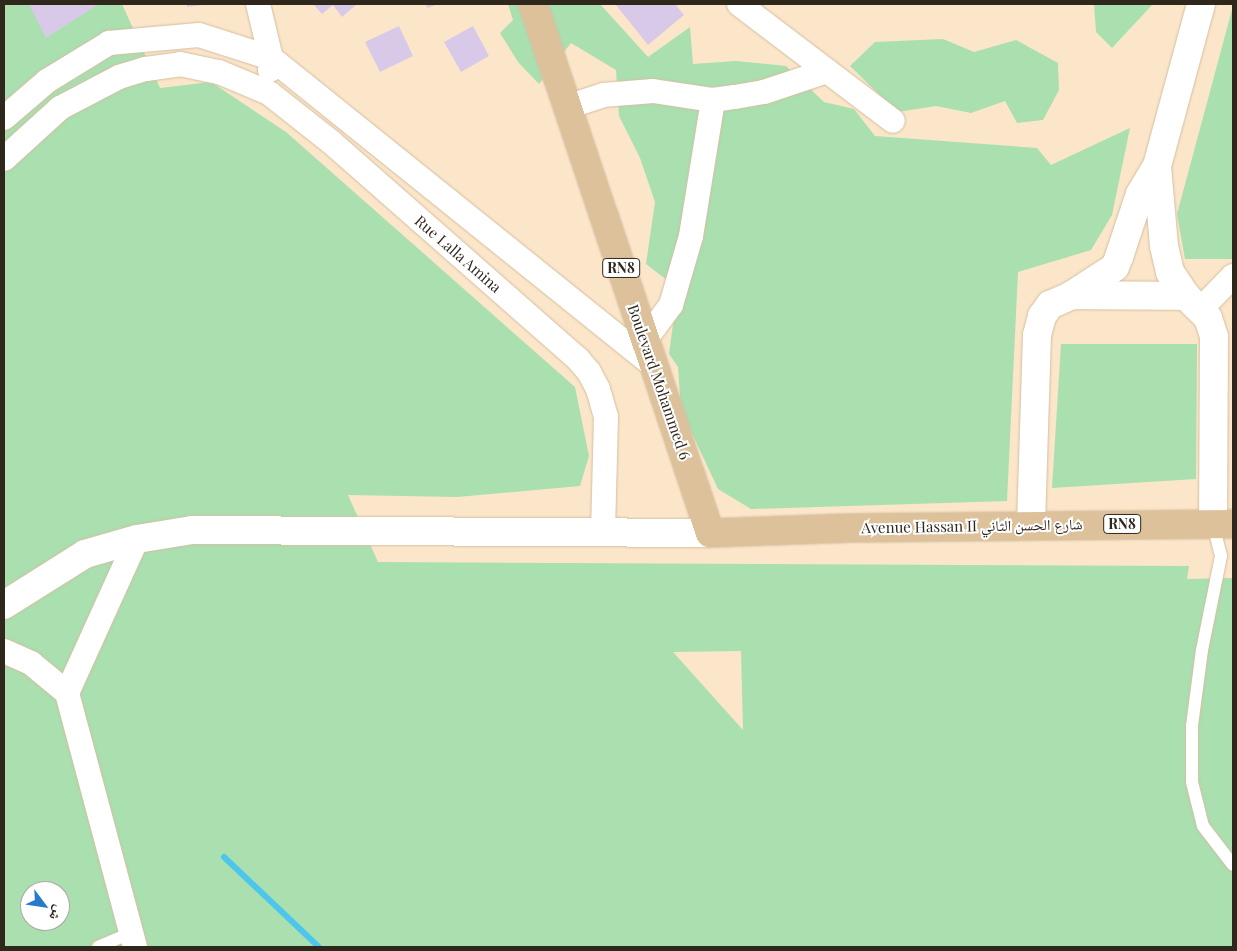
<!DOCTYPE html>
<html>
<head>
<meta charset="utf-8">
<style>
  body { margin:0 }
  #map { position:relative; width:1237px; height:951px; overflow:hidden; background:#fce6c9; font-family:"Playfair Display","Noto Naskh Arabic",serif }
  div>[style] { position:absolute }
  .green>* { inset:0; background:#aadfb0 }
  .stream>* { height:6px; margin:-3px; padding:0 3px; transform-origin:3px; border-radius:3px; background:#4ec6eb }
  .building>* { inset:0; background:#d9c9e8 }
  .roads { filter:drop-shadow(0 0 1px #d4bea2) drop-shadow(0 0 1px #d4bea2) }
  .lane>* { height:12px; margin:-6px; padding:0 6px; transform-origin:6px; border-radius:6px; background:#fff }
  .street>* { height:24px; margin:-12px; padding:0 12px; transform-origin:12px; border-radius:12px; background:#fff }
  .secondary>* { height:28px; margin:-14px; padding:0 14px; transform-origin:14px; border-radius:14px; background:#fff }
  .primary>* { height:28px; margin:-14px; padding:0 14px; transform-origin:14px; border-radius:14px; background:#ddc19b }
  span { translate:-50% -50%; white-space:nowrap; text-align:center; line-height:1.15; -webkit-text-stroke:4px #fff; paint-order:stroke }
  .shield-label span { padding:1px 4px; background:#fff; border:1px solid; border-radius:4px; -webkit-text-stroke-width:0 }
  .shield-label { font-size:14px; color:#2f271c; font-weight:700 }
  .street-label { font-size:15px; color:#2f271c }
  .frame { position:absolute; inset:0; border:5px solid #2f271c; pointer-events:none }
  .north { position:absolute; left:20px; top:881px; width:50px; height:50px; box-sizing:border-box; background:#fff; border:1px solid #aca9a4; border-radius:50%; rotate:121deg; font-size:14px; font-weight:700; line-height:20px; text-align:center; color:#2f271c }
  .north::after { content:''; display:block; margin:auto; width:18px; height:22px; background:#267ac9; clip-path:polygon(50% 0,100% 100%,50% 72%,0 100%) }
</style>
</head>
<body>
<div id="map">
  <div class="green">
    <i style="clip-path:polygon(evenodd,4px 4px,122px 4px,160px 88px,211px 82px,286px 132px,575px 387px,589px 456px,580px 486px,457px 497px,348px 495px,378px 562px,1189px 566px,1187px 579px,1233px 578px,1233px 947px,4px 947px,4px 4px,741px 651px,743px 730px,673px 652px,741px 651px,4px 4px,30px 891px,60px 891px,60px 921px,30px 921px,30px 891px)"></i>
    <i style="clip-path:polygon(508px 4px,600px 4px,648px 57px,690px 27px,693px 64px,736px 61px,786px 66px,824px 102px,854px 109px,875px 136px,1037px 148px,1051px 165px,1130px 128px,1112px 215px,1091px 250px,1018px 272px,1007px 501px,751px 509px,718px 489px,681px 410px,678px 367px,669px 354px,677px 294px,668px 281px,646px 264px,655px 202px,640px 158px,619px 116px,616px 70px,571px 43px,539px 84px,518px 62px,500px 33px,513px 20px)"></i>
    <i style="clip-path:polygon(1094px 4px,1153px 4px,1112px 48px,1096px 32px)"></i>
    <i style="clip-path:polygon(1233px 6px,1233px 259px,1185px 259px,1177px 214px)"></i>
    <i style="clip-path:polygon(943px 39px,974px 52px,1016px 40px,1058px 63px,1059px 90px,1043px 120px,1017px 123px,1005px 101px,971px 113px,936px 106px,897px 112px,850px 66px,875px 42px)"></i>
    <i style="clip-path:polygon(1061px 344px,1197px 344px,1196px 479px,1052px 488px)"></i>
  </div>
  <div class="stream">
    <i style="left:224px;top:857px;width:131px;rotate:43.5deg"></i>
  </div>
  <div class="building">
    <i style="clip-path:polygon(29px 4px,99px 4px,46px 38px)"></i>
    <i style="clip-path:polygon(187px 4px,203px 4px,203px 5px,187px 7px)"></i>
    <i style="clip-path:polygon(313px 4px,357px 4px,342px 17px,333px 5px,322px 14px)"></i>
    <i style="clip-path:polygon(426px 4px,439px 4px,427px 8px)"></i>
    <i style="clip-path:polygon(615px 4px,675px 4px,684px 15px,648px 45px)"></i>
    <i style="clip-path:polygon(399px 26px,413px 56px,380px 72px,365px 42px)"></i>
    <i style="clip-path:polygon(473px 26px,489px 56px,461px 72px,444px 42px)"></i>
  </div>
  <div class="roads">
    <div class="lane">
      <i style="left:1213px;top:524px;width:33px;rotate:76deg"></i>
      <i style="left:1221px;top:556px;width:96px;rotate:101.4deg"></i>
      <i style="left:1202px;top:650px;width:77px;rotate:97.5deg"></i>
      <i style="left:1192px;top:726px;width:56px;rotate:90deg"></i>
      <i style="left:1192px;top:782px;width:45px;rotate:76deg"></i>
      <i style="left:1203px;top:826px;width:49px;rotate:52.4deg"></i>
      <i style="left:98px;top:947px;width:36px;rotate:-23deg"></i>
    </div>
    <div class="street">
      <i style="left:258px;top:4px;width:56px;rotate:76.5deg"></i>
      <i style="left:271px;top:58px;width:12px;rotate:95deg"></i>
      <i style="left:739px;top:4px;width:193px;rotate:37.2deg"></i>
      <i style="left:567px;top:107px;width:38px;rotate:-18deg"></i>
      <i style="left:603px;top:95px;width:50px;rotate:-4.6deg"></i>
      <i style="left:653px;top:91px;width:61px;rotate:8.5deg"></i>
      <i style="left:713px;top:100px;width:22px;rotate:-8deg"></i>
      <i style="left:735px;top:97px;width:29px;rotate:-10deg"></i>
      <i style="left:764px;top:92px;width:66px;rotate:-18.4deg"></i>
      <i style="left:4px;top:118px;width:57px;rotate:-40.7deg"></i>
      <i style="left:47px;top:81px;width:73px;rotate:-31.5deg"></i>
      <i style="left:109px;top:43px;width:90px;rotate:-5.1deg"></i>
      <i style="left:199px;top:35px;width:76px;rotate:17.7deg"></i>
      <i style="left:271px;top:58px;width:490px;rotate:38.8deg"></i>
      <i style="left:4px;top:159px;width:76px;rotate:-42.3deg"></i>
      <i style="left:60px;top:108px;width:67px;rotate:-27.7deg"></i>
      <i style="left:119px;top:77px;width:28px;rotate:-17deg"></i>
      <i style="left:146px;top:69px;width:34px;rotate:-8deg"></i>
      <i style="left:180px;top:64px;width:40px;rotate:12deg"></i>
      <i style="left:219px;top:72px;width:54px;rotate:22.8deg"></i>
      <i style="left:269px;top:93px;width:79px;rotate:38.3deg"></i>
      <i style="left:331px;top:142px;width:329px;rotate:41.3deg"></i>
      <i style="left:578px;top:359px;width:17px;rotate:50deg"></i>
      <i style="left:589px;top:372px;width:19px;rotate:62deg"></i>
      <i style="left:598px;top:389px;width:29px;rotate:74deg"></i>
      <i style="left:606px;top:417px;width:115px;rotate:91.5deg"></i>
      <i style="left:1201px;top:309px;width:46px;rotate:-45.9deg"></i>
      <i style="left:645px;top:340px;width:44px;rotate:-53.4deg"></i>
      <i style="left:671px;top:305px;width:72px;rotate:-73.8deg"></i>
      <i style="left:691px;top:236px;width:138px;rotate:-80.8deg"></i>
      <i style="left:4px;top:651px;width:30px;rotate:24deg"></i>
      <i style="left:31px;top:663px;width:47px;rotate:39.8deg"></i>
      <i style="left:67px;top:693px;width:263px;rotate:75deg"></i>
      <i style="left:67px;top:693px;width:169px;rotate:-65.6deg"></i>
    </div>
    <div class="secondary">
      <i style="left:1157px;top:166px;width:80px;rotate:85deg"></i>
      <i style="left:1164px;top:246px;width:27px;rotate:77deg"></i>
      <i style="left:1170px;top:272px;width:29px;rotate:56deg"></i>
      <i style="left:1186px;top:296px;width:31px;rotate:45deg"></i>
      <i style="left:1208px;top:318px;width:20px;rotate:72deg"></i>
      <i style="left:1214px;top:337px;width:187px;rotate:90.3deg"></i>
      <i style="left:1072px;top:295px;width:51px;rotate:-33.1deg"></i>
      <i style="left:1115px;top:267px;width:11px;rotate:-68deg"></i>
      <i style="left:1119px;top:257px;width:66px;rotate:-71.6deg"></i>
      <i style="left:1140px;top:194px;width:33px;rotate:-59deg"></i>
      <i style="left:1157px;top:166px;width:168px;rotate:-74.8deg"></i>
      <i style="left:1031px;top:525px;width:190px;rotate:-88.2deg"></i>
      <i style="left:1037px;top:335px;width:20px;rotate:-75deg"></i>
      <i style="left:1042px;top:316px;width:14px;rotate:-54deg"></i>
      <i style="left:1050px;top:305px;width:24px;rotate:-24deg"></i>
      <i style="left:1072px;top:295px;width:114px;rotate:0.5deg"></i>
      <i style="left:4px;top:605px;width:96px;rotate:-32.2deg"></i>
      <i style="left:85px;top:554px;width:54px;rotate:-16.1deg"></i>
      <i style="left:137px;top:539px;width:56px;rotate:-9.3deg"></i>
      <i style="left:192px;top:530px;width:518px;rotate:0.33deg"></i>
    </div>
    <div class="primary">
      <i style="left:533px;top:4px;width:558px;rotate:71.5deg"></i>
      <i style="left:710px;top:533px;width:140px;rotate:-2deg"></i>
      <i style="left:850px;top:528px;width:383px;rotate:-0.6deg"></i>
    </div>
  </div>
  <div class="shield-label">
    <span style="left:621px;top:268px">RN8</span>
    <span style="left:1122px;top:524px">RN8</span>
  </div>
  <div class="street-label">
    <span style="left:458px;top:254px;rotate:41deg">Rue Lalla Amina</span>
    <span style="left:659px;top:382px;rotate:71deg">Boulevard Mohammed 6</span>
    <span style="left:972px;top:526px;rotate:-1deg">Avenue Hassan II شارع الحسن الثاني</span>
  </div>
  <div class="frame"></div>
  <div class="north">ش</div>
</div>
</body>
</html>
